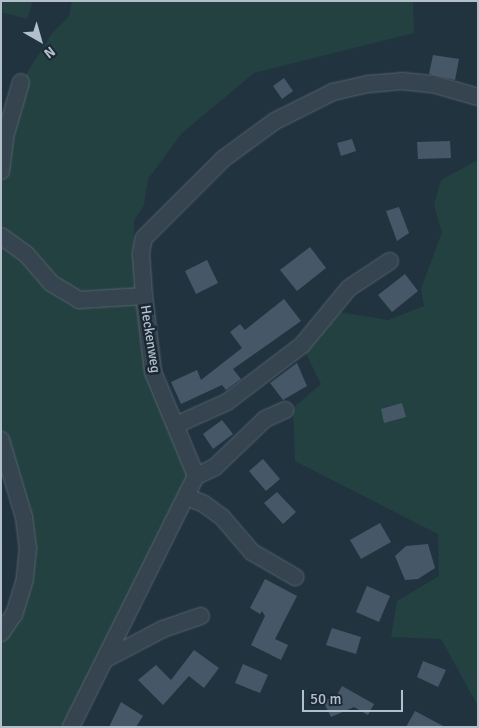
<!DOCTYPE html>
<html>
<head>
<meta charset="utf-8">
<style>
  body { margin:0 }
  #map { position:relative; width:479px; height:728px; overflow:hidden; background:#223340; font-family:Signika,sans-serif }
  div>[style] { position:absolute }
  .green>* { inset:0; background:#244141 }
  .building>* { inset:0; background:#465867 }
  .roads { filter:drop-shadow(0 0 1px #54626e) drop-shadow(0 0 1px #54626e) }
  .minor>* { height:16px; margin:-8px; padding:0 8px; transform-origin:8px; border-radius:8px; background:#364450 }
  span { translate:-50% -50%; white-space:nowrap; text-align:center; line-height:1.15; -webkit-text-stroke:5px #1b2935; paint-order:stroke }
  .street-label { font-size:14px; color:#b3bfcb }
  .frame { position:absolute; inset:0; border:2px solid #b3bfcb; pointer-events:none }
  .north { position:absolute; left:15px; top:15px; width:50px; height:50px; -webkit-text-stroke:4px #1b2935; paint-order:stroke; rotate:142deg; font-size:14px; font-weight:700; line-height:20px; text-align:center; color:#b3bfcb }
  .north::after { content:''; display:block; margin:auto; width:18px; height:22px; background:#b3bfcb; clip-path:polygon(50% 0,100% 100%,50% 72%,0 100%) }
  .scale { position:absolute; left:302px; top:690px; width:101px; height:22px; box-sizing:border-box; border:2px solid #b3bfcb; border-top:0; padding-left:6px; font-size:15px; line-height:18px; white-space:nowrap; color:#b3bfcb; -webkit-text-stroke:4px #1b2935; paint-order:stroke }
</style>
</head>
<body>
<div id="map">
  <div class="green">
    <i style="clip-path:polygon(1px 1px,33px 1px,27px 19px,1px 12px)"></i>
    <i style="clip-path:polygon(72px 1px,413px 1px,414px 33px,254px 73px,182px 133px,148px 179px,144px 205px,134px 221px,135px 258px,156px 375px,196px 476px,71px 727px,1px 727px,1px 633px,28px 548px,1px 438px,1px 171px,21px 82px,53px 32px,69px 17px)"></i>
    <i style="clip-path:polygon(478px 160px,478px 706px,441px 639px,391px 637px,397px 601px,439px 576px,438px 534px,295px 461px,293px 408px,321px 384px,302px 345px,332px 311px,388px 320px,424px 306px,421px 289px,442px 232px,434px 205px,441px 180px)"></i>
  </div>
  <div class="building">
    <i style="clip-path:polygon(433px 55px,459px 59px,455px 80px,429px 74px)"></i>
    <i style="clip-path:polygon(284px 78px,293px 91px,282px 99px,273px 86px)"></i>
    <i style="clip-path:polygon(352px 139px,356px 151px,341px 156px,337px 143px)"></i>
    <i style="clip-path:polygon(450px 141px,451px 158px,418px 159px,417px 142px)"></i>
    <i style="clip-path:polygon(399px 207px,409px 233px,397px 241px,386px 211px)"></i>
    <i style="clip-path:polygon(310px 247px,326px 268px,297px 291px,280px 270px)"></i>
    <i style="clip-path:polygon(207px 260px,218px 283px,196px 294px,185px 271px)"></i>
    <i style="clip-path:polygon(405px 274px,418px 291px,392px 312px,378px 295px)"></i>
    <i style="clip-path:polygon(284px 299px,301px 321px,233px 369px,241px 379px,226px 390px,222px 385px,181px 404px,171px 382px,197px 370px,201px 380px,242px 348px,230px 332px,240px 324px,245px 330px)"></i>
    <i style="clip-path:polygon(297px 363px,307px 386px,283px 400px,270px 383px)"></i>
    <i style="clip-path:polygon(402px 403px,406px 417px,384px 423px,381px 409px)"></i>
    <i style="clip-path:polygon(222px 420px,233px 434px,213px 449px,203px 434px)"></i>
    <i style="clip-path:polygon(263px 459px,280px 479px,266px 491px,249px 471px)"></i>
    <i style="clip-path:polygon(277px 492px,296px 512px,283px 524px,264px 503px)"></i>
    <i style="clip-path:polygon(380px 523px,391px 542px,361px 559px,350px 540px)"></i>
    <i style="clip-path:polygon(428px 544px,435px 568px,418px 579px,405px 580px,395px 556px,406px 546px)"></i>
    <i style="clip-path:polygon(265px 579px,297px 596px,275px 639px,288px 645px,281px 660px,251px 645px,265px 616px,262px 611px,260px 614px,250px 608px)"></i>
    <i style="clip-path:polygon(367px 586px,390px 596px,379px 622px,356px 612px)"></i>
    <i style="clip-path:polygon(332px 628px,361px 637px,356px 654px,326px 645px)"></i>
    <i style="clip-path:polygon(194px 650px,219px 668px,204px 688px,189px 676px,163px 705px,138px 680px,156px 665px,171px 680px)"></i>
    <i style="clip-path:polygon(423px 661px,446px 670px,438px 687px,417px 677px)"></i>
    <i style="clip-path:polygon(243px 664px,268px 675px,260px 693px,235px 683px)"></i>
    <i style="clip-path:polygon(342px 686px,374px 704px,368px 715px,354px 707px,331px 717px,323px 701px,337px 695px)"></i>
    <i style="clip-path:polygon(121px 702px,143px 716px,136px 727px,109px 727px)"></i>
    <i style="clip-path:polygon(415px 711px,445px 727px,406px 727px)"></i>
  </div>
  <div class="roads">
    <div class="minor">
      <i style="left:1px;top:171px;width:34px;rotate:-83deg"></i>
      <i style="left:5px;top:137px;width:57px;rotate:-73.8deg"></i>
      <i style="left:1px;top:236px;width:31px;rotate:36deg"></i>
      <i style="left:26px;top:254px;width:38px;rotate:49deg"></i>
      <i style="left:51px;top:283px;width:33px;rotate:31deg"></i>
      <i style="left:79px;top:300px;width:65px;rotate:-3.5deg"></i>
      <i style="left:144px;top:296px;width:77px;rotate:83.2deg"></i>
      <i style="left:153px;top:372px;width:113px;rotate:67.5deg"></i>
      <i style="left:196px;top:476px;width:280px;rotate:116.5deg"></i>
      <i style="left:144px;top:296px;width:43px;rotate:-94deg"></i>
      <i style="left:141px;top:253px;width:15px;rotate:-79deg"></i>
      <i style="left:144px;top:238px;width:112px;rotate:-45deg"></i>
      <i style="left:223px;top:159px;width:64px;rotate:-36.2deg"></i>
      <i style="left:275px;top:121px;width:65px;rotate:-26.6deg"></i>
      <i style="left:333px;top:92px;width:37px;rotate:-13deg"></i>
      <i style="left:369px;top:84px;width:33px;rotate:-5deg"></i>
      <i style="left:402px;top:81px;width:31px;rotate:6deg"></i>
      <i style="left:433px;top:84px;width:47px;rotate:16.1deg"></i>
      <i style="left:176px;top:425px;width:56px;rotate:-24.3deg"></i>
      <i style="left:227px;top:402px;width:94px;rotate:-37.2deg"></i>
      <i style="left:302px;top:345px;width:74px;rotate:-50.5deg"></i>
      <i style="left:349px;top:288px;width:49px;rotate:-33.4deg"></i>
      <i style="left:1px;top:440px;width:80px;rotate:73.4deg"></i>
      <i style="left:24px;top:517px;width:31px;rotate:83deg"></i>
      <i style="left:28px;top:548px;width:31px;rotate:96deg"></i>
      <i style="left:25px;top:579px;width:37px;rotate:107deg"></i>
      <i style="left:14px;top:614px;width:23px;rotate:124deg"></i>
      <i style="left:196px;top:476px;width:21px;rotate:-25deg"></i>
      <i style="left:215px;top:467px;width:69px;rotate:-43.8deg"></i>
      <i style="left:265px;top:419px;width:22px;rotate:-24deg"></i>
      <i style="left:187px;top:497px;width:18px;rotate:22deg"></i>
      <i style="left:204px;top:504px;width:22px;rotate:36deg"></i>
      <i style="left:222px;top:517px;width:46px;rotate:49.4deg"></i>
      <i style="left:252px;top:552px;width:50px;rotate:30.2deg"></i>
      <i style="left:106px;top:659px;width:64px;rotate:-27.8deg"></i>
      <i style="left:163px;top:629px;width:40px;rotate:-18.9deg"></i>
    </div>
  </div>
  <div class="street-label">
    <span style="left:150px;top:339px;rotate:81deg">Heckenweg</span>
  </div>
  <div class="frame"></div>
  <div class="north">N</div>
  <div class="scale">50 m</div>
</div>
</body>
</html>
